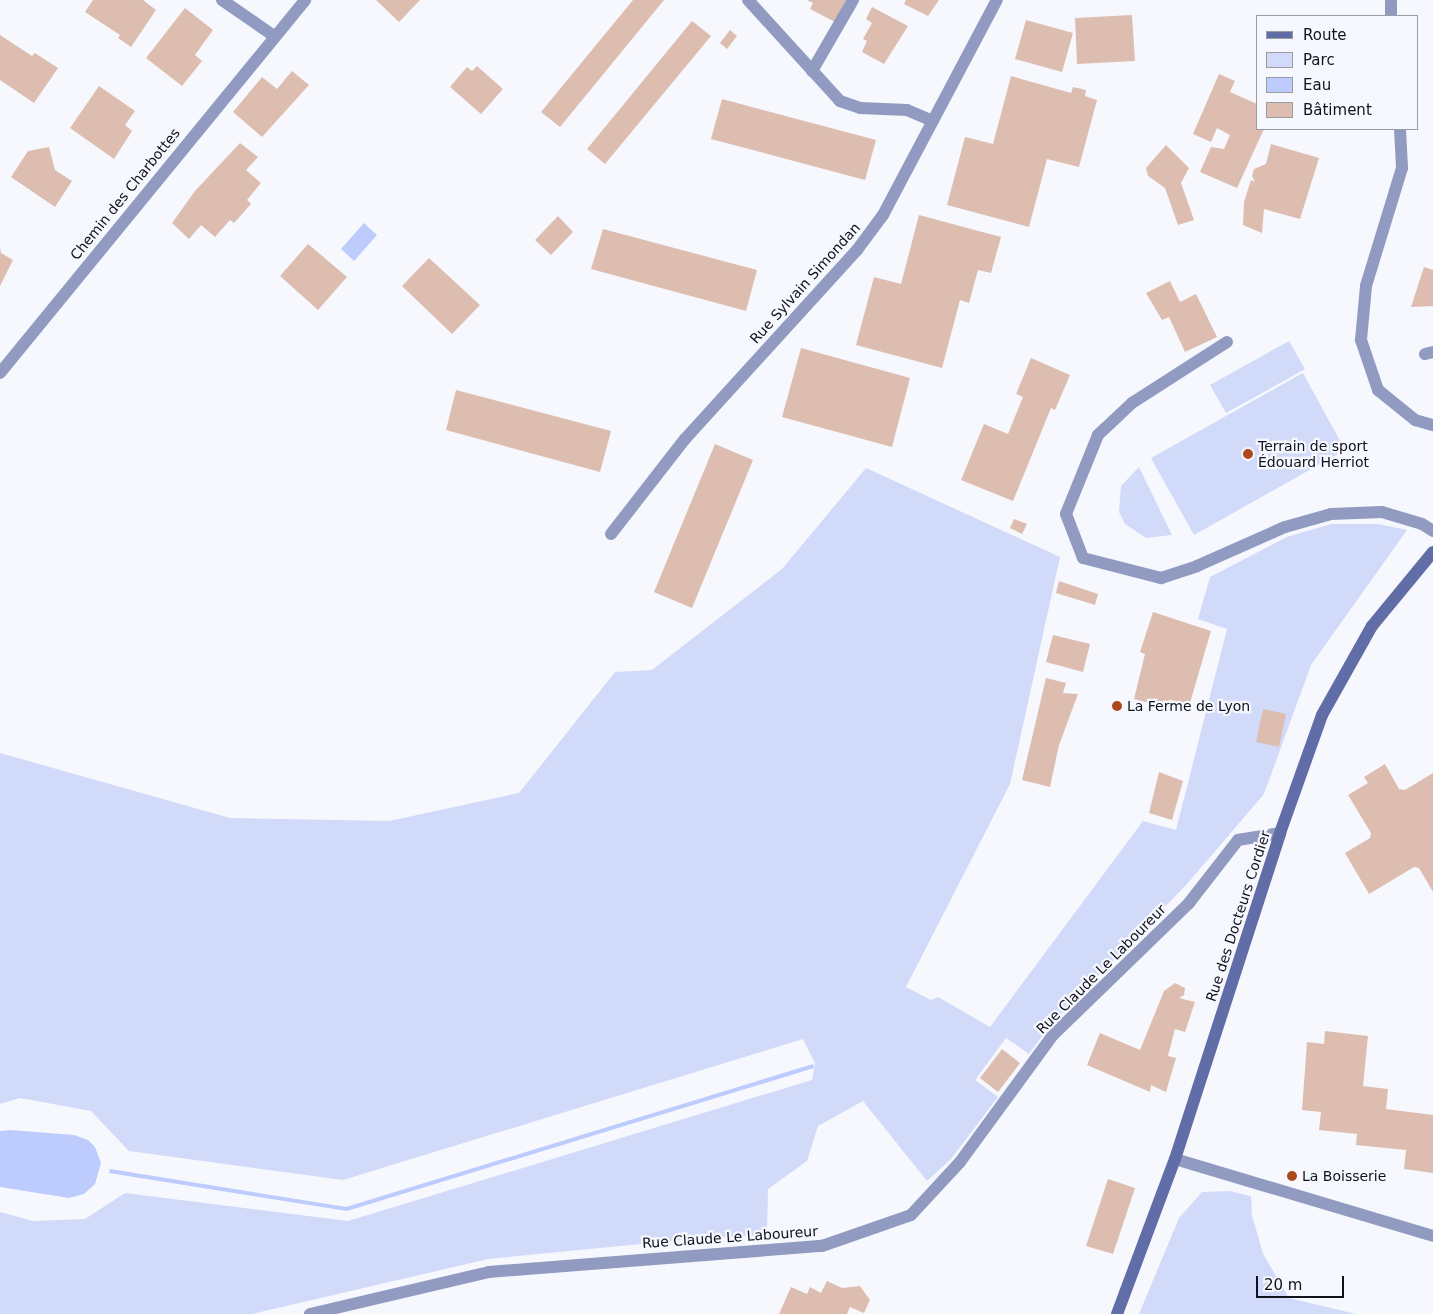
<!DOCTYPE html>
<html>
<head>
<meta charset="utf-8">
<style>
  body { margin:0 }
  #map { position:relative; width:1433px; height:1314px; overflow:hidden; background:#f6f8fe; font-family:"DejaVu Sans",sans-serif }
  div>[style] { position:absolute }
  .green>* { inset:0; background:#d1daf9 }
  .water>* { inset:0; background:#becbfd }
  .building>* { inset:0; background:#debdb1 }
  .lane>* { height:12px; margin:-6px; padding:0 6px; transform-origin:6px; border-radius:6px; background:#919bc2 }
  .street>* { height:12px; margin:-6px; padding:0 6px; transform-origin:6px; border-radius:6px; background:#919bc2 }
  .secondary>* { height:12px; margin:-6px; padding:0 6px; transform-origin:6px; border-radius:6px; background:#616da6 }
  .dots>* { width:14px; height:14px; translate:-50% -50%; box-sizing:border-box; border:2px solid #f6f8fe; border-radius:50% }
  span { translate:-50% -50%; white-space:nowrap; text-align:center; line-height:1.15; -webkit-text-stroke:4.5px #f6f8fe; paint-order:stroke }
  .street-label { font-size:14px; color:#10121d }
  .poi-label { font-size:14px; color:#10121d }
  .left { translate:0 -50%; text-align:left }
  .legend { position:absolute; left:1256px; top:15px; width:162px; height:115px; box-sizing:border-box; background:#f6f8fe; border:1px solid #9a9ca4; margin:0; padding:6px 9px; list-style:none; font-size:15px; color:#10121d }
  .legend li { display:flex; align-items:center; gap:10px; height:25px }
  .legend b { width:25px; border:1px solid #9a9ca4 }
  .scale { position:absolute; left:1256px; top:1276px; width:88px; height:22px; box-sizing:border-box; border:2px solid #10121d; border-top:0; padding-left:6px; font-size:15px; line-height:18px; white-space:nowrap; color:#10121d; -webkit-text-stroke:4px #f6f8fe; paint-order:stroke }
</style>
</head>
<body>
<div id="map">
  <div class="green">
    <i style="clip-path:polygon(1289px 341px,1305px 369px,1226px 413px,1210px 385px)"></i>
    <i style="clip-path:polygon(1303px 373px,1345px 450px,1194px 535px,1151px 458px)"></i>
    <i style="clip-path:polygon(1139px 467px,1172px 535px,1146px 538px,1125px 524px,1119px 512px,1121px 486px)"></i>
    <i style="clip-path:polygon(866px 468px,1060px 557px,1010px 784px,906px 987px,931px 1000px,938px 997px,990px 1027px,1143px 821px,1176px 830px,1227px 629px,1198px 619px,1210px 577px,1287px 537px,1331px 524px,1378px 524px,1407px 530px,1311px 665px,1264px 794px,1187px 884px,1049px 1027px,1029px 1054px,1006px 1038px,975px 1080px,998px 1097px,951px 1159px,927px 1181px,863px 1101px,818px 1126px,807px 1161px,768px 1189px,767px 1235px,691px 1239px,488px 1259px,252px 1314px,0 1314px,0 1212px,33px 1221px,85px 1219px,125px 1193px,348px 1221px,812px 1080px,815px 1063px,803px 1039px,343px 1180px,129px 1151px,91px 1111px,20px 1098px,0 1104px,0 753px,230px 818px,389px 821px,519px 793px,615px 672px,652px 670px,782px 569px)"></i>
    <i style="clip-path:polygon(1229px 1191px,1251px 1196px,1252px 1215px,1263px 1254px,1289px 1298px,1356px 1314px,1139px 1314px,1179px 1218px,1202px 1192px)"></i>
  </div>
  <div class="water">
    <i style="clip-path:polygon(364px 223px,377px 235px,354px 261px,341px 249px)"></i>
    <i style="clip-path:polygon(813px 1064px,814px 1068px,347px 1211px,109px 1173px,110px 1169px,346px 1207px)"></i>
    <i style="clip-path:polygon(10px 1130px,74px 1135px,88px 1140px,95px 1147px,101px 1163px,95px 1184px,84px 1194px,69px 1198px,0 1187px,0 1131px)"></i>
  </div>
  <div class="building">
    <i style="clip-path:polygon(93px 0,143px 0,156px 10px,131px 47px,118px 38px,120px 35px,85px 12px)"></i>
    <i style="clip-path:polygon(376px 0,420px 0,399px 22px)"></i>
    <i style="clip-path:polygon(633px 0,664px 0,560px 127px,541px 112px)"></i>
    <i style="clip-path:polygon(807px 0,846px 0,835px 22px,810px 9px,813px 3px)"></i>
    <i style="clip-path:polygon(906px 0,939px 0,928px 16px,904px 4px)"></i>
    <i style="clip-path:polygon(872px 7px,908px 26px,884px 64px,862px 52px,867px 41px,863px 39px,872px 23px,866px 19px)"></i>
    <i style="clip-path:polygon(185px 8px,213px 30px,195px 55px,202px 61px,182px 86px,146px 58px)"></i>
    <i style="clip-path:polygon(1132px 15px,1135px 61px,1077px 64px,1075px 18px)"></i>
    <i style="clip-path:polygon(1026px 20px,1073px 33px,1062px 72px,1015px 59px)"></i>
    <i style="clip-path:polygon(692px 21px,711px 36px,605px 164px,587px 149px)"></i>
    <i style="clip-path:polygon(730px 30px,737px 36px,727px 49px,720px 43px)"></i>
    <i style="clip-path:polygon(0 35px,32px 56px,35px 53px,58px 68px,34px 103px,0 80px)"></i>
    <i style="clip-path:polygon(477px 66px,503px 89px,481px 114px,450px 87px,467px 67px,472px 71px)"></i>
    <i style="clip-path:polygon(292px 71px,309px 85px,262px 137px,233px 112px,262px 77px,277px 89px)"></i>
    <i style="clip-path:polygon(1219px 74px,1235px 81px,1230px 92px,1257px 104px,1257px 129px,1264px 129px,1237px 188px,1200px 172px,1211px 147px,1224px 149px,1230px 135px,1217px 128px,1211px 142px,1193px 134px)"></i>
    <i style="clip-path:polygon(1011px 76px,1071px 93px,1073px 87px,1086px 90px,1085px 96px,1097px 100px,1079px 167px,1047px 159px,1029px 227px,947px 205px,965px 137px,993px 144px)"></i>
    <i style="clip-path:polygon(99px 86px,135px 111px,125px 125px,132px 131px,114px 159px,70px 128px)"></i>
    <i style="clip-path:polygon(722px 99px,876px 140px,865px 180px,711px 139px)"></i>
    <i style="clip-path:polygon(240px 143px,258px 157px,246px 170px,261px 183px,247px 200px,251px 204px,234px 223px,230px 220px,215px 237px,201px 225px,189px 239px,172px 223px,195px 191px)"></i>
    <i style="clip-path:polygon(1271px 144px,1319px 158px,1300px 219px,1264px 209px,1262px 233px,1243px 225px,1244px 202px,1251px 180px,1255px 182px,1252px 176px,1254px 169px,1266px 164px)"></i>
    <i style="clip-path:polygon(1166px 145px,1189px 168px,1181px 183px,1194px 220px,1178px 225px,1165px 188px,1148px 176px,1146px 168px)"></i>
    <i style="clip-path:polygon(49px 147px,55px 170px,72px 181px,55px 207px,11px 177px,28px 151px)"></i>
    <i style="clip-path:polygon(919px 215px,1001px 237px,991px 273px,978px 270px,969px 303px,960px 300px,942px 368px,856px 345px,874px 277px,901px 284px)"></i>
    <i style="clip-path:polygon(558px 216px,573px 232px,551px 255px,535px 240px)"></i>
    <i style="clip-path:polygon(603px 229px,757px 270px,746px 311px,591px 269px)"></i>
    <i style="clip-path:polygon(308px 244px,347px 277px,318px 310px,280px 276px)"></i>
    <i style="clip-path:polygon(0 248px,1px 253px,13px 260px,0 286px)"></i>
    <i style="clip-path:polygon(429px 258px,480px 305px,452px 334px,402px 286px)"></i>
    <i style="clip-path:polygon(1424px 267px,1433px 270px,1433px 306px,1411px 307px)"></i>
    <i style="clip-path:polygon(1170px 281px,1180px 302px,1196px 294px,1217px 337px,1185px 352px,1169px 317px,1162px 320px,1146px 293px)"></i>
    <i style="clip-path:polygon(801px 348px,910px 378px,892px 447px,782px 417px)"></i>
    <i style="clip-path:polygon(1031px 358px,1070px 375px,1055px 410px,1051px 408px,1013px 501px,961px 480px,984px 424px,1008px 434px,1023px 397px,1016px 394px)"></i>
    <i style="clip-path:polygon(456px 390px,611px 431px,600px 472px,446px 430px)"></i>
    <i style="clip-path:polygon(715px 444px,753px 460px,692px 608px,654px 592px)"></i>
    <i style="clip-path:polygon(1014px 519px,1027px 524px,1022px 534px,1010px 528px)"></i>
    <i style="clip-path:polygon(1059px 581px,1098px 594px,1095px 605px,1056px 593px)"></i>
    <i style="clip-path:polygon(1153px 612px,1211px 631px,1187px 713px,1134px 699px,1145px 654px,1140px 652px)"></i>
    <i style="clip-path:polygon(1053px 635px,1090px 644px,1083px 672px,1046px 662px)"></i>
    <i style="clip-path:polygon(1046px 678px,1066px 683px,1063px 693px,1078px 694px,1059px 745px,1050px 787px,1022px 780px)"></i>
    <i style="clip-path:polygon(1263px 709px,1286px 714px,1279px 747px,1256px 742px)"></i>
    <i style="clip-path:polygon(1385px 764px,1399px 789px,1405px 790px,1433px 773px,1433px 892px,1419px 868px,1414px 867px,1369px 894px,1345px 853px,1370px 838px,1371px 833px,1348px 795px,1368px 783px,1364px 777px)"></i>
    <i style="clip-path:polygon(1159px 772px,1183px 781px,1172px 820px,1149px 813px)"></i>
    <i style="clip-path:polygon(1175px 983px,1185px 988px,1184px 995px,1179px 998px,1195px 1002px,1185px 1032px,1175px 1029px,1168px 1056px,1176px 1058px,1166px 1092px,1151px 1085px,1150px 1092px,1087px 1065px,1100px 1033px,1140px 1050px,1164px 991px)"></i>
    <i style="clip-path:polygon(1325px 1031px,1368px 1036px,1363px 1086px,1388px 1089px,1386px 1109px,1433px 1115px,1433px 1173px,1404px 1169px,1406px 1150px,1356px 1145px,1357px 1134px,1319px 1130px,1321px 1112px,1302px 1110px,1307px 1042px,1324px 1044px)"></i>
    <i style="clip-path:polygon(1002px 1049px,1020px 1063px,998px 1092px,980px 1078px)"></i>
    <i style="clip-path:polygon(1108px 1179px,1135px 1188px,1113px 1254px,1086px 1246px)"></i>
    <i style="clip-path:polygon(827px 1281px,842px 1288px,860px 1286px,870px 1300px,864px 1313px,850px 1307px,847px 1314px,779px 1314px,791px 1287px,807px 1294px,810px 1287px,821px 1293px)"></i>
  </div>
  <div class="lane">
    <i style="left:1227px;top:342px;width:113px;rotate:147.3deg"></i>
    <i style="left:1132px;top:403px;width:47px;rotate:136.7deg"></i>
    <i style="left:1098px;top:435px;width:85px;rotate:112.1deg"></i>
    <i style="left:1066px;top:514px;width:47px;rotate:68.9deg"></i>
    <i style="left:1083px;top:558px;width:81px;rotate:14.4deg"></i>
    <i style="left:1161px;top:578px;width:38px;rotate:-18deg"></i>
    <i style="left:1197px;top:566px;width:96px;rotate:-23.9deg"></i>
    <i style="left:1285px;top:527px;width:48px;rotate:-15.8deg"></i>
    <i style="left:1331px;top:514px;width:51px;rotate:-2.2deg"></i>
    <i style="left:1382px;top:512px;width:42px;rotate:16.7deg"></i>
    <i style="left:1422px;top:524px;width:13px;rotate:32deg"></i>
    <i style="left:1425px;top:354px;width:8px;rotate:-14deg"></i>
  </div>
  <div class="street">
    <i style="left:222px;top:0;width:63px;rotate:34.7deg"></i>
    <i style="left:748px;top:0;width:137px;rotate:47.7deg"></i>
    <i style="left:840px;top:101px;width:21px;rotate:19deg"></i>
    <i style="left:860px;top:108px;width:47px;rotate:2.4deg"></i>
    <i style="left:907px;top:110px;width:28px;rotate:23deg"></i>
    <i style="left:1391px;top:0;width:16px;rotate:90deg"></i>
    <i style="left:812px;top:71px;width:82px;rotate:-60deg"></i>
    <i style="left:1400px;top:129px;width:39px;rotate:87deg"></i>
    <i style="left:1402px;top:168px;width:123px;rotate:107deg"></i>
    <i style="left:1366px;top:286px;width:54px;rotate:95.3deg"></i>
    <i style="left:1361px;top:340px;width:53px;rotate:71.2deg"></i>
    <i style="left:1378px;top:390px;width:48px;rotate:39deg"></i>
    <i style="left:1415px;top:420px;width:19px;rotate:16deg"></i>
    <i style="left:0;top:373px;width:482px;rotate:-50.7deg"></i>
    <i style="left:611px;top:534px;width:120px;rotate:-52.1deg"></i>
    <i style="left:685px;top:439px;width:256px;rotate:-47.7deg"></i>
    <i style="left:857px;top:250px;width:44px;rotate:-53.4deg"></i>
    <i style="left:883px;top:215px;width:243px;rotate:-62.1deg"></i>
    <i style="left:1175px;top:1159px;width:269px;rotate:16.6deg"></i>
    <i style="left:310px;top:1314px;width:184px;rotate:-13.2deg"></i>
    <i style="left:489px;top:1272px;width:334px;rotate:-4.5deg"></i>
    <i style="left:822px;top:1246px;width:94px;rotate:-19.2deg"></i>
    <i style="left:911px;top:1215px;width:72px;rotate:-47.2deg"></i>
    <i style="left:960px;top:1162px;width:157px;rotate:-53.8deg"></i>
    <i style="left:1053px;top:1035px;width:190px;rotate:-44.1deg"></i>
    <i style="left:1189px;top:903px;width:80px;rotate:-52.1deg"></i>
    <i style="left:1238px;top:840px;width:43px;rotate:-9.5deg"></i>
  </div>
  <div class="secondary">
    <i style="left:1117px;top:1314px;width:165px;rotate:-69.5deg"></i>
    <i style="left:1175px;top:1159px;width:342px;rotate:-72.1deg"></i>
    <i style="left:1280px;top:833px;width:125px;rotate:-70.4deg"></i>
    <i style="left:1322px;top:715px;width:102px;rotate:-60.7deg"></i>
    <i style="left:1372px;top:626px;width:96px;rotate:-50.5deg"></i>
  </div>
  <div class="dots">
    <i style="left:1248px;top:454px;background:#ad481d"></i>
    <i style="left:1117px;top:706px;background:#ad481d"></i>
    <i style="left:1292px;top:1176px;background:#ad481d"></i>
  </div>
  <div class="street-label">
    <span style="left:125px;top:194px;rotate:-51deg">Chemin des Charbottes</span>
    <span style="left:805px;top:283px;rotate:-48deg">Rue Sylvain Simondan</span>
    <span style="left:1238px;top:916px;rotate:-72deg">Rue des Docteurs Cordier</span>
    <span style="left:1101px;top:969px;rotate:-45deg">Rue Claude Le Laboureur</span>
    <span style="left:730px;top:1237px;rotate:-4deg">Rue Claude Le Laboureur</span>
  </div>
  <div class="poi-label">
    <span class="left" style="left:1258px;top:454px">Terrain de sport<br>Édouard Herriot</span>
    <span class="left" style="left:1127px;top:706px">La Ferme de Lyon</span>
    <span class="left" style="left:1302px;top:1176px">La Boisserie</span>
  </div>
  <ul class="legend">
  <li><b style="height:6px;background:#616da6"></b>Route</li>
  <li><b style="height:14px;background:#d1daf9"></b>Parc</li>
  <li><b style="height:14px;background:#becbfd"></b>Eau</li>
  <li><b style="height:14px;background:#debdb1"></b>Bâtiment</li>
  </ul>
  <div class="scale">20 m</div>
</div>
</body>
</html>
